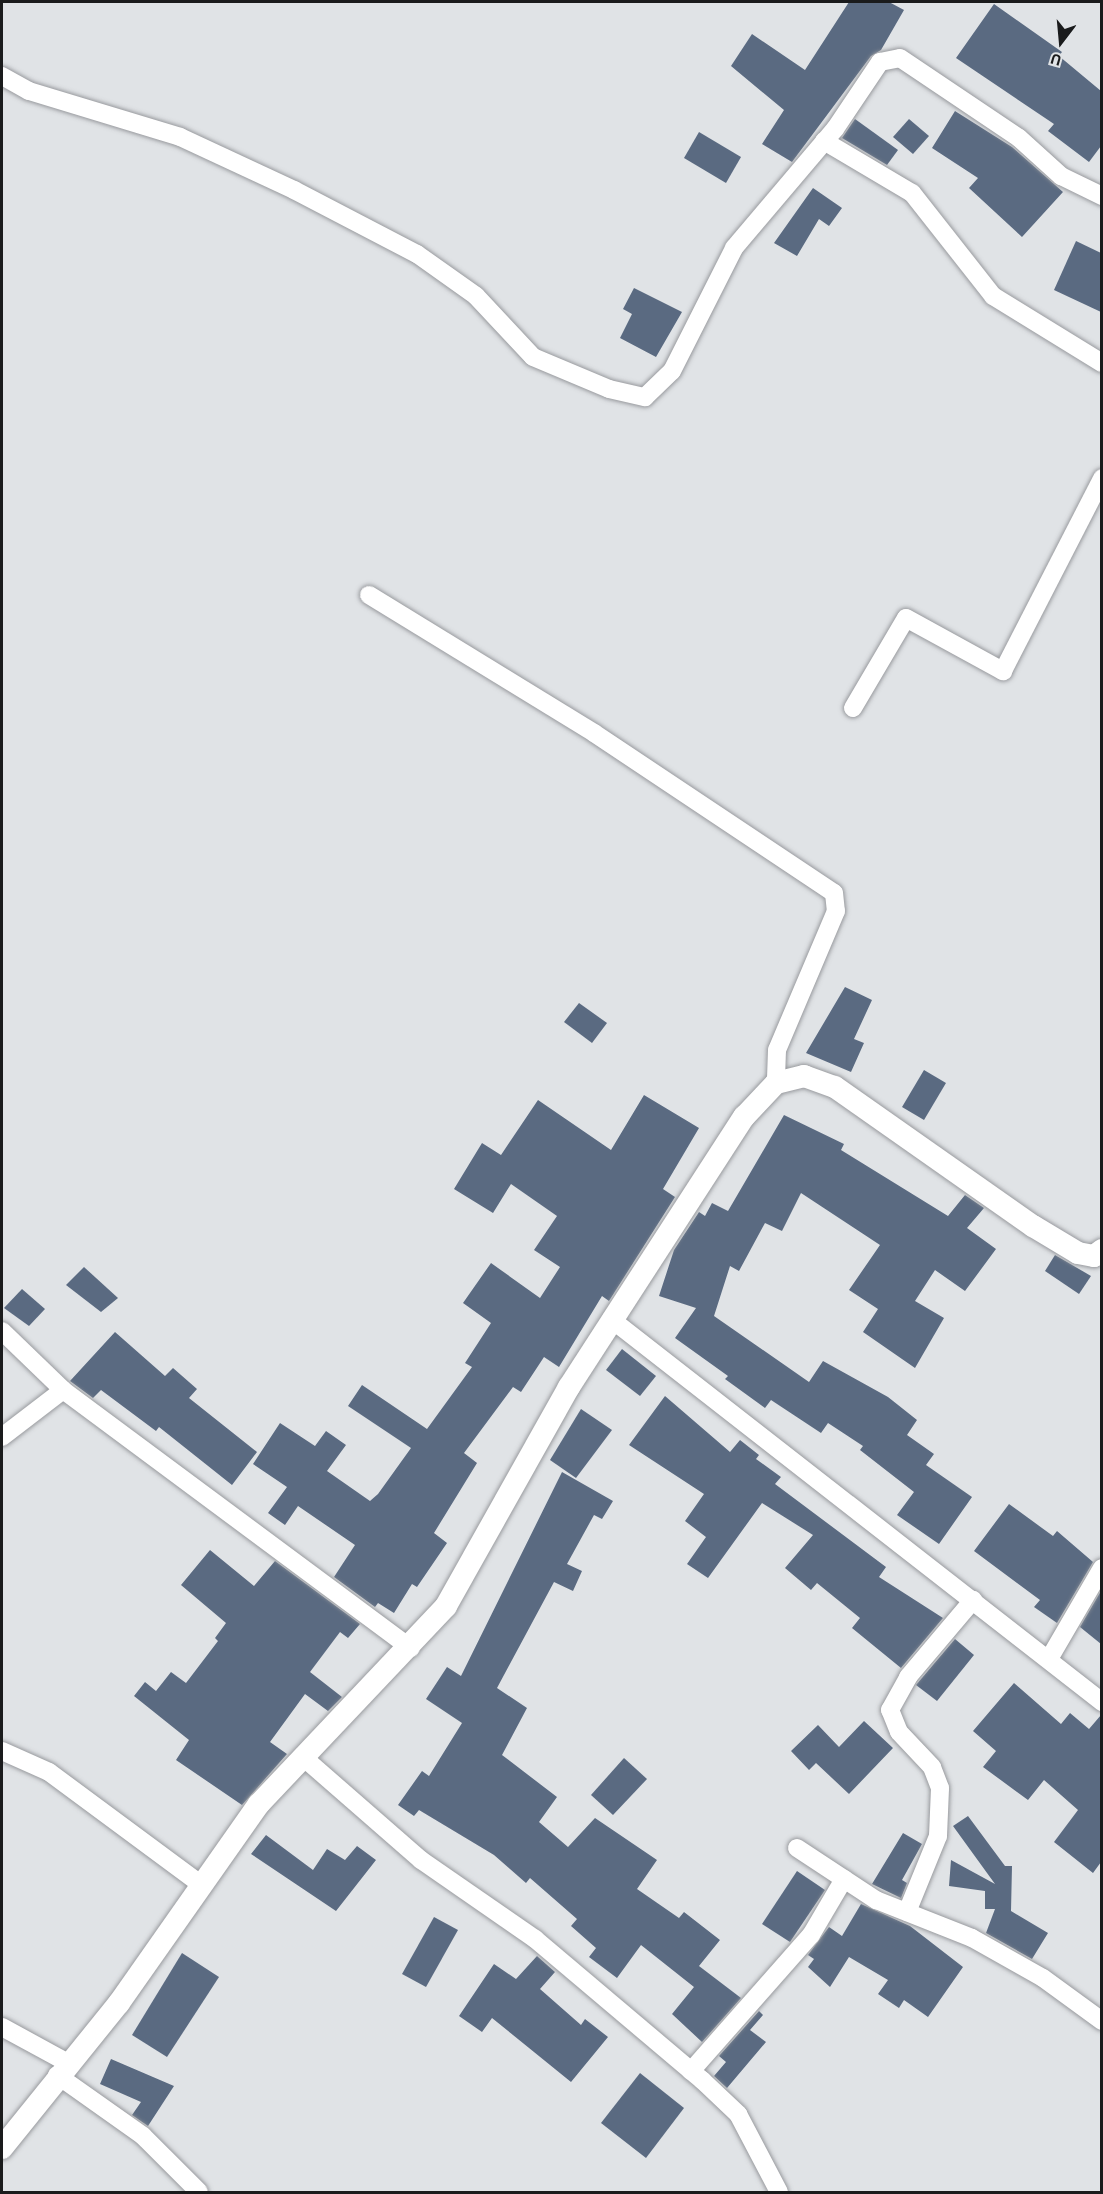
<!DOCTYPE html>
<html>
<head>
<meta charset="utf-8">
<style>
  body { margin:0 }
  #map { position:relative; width:1103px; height:2194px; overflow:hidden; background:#e0e3e6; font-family:"Alegreya Sans",sans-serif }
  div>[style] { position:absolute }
  .building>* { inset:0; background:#5a6a81 }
  .roads { filter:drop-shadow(0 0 2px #989a9e) drop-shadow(0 0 2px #989a9e) }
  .minor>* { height:18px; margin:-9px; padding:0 9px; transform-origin:9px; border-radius:9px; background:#fff }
  .tertiary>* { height:22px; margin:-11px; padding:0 11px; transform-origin:11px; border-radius:11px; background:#fff }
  span { translate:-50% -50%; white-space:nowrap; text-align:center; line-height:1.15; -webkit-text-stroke:4.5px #e0e3e6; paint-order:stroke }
  .frame { position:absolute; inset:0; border:3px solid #1a1b1c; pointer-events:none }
  .north { position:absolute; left:1031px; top:12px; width:60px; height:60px; -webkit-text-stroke:4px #e0e3e6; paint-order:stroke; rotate:196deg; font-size:16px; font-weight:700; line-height:24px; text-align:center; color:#1a1b1c }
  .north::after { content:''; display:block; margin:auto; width:21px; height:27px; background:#1a1b1c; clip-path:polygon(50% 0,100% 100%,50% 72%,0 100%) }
</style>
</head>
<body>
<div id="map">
  <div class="building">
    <i style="clip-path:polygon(849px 2px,889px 2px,904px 10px,881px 50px,871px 56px,792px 162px,762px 144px,784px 110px,731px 66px,752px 34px,805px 70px)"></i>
    <i style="clip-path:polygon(994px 4px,1062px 52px,1059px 56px,1101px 91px,1101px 146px,1089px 162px,1048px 131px,1054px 124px,956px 58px)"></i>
    <i style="clip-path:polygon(955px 111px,1012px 147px,1063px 192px,1022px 237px,969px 188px,978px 178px,932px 148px)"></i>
    <i style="clip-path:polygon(855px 119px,898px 150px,887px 165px,842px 138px)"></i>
    <i style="clip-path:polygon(909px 119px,929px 136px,913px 154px,893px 137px)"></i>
    <i style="clip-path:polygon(699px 132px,741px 157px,726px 183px,684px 158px)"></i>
    <i style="clip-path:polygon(813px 188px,842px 208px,829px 226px,819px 219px,797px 256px,774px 243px)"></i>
    <i style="clip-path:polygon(1076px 241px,1101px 253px,1101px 312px,1054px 290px)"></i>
    <i style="clip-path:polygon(634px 288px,682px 312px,656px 357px,620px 338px,632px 314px,623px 309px)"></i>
    <i style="clip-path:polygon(845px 987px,872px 1000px,854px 1039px,864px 1043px,851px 1072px,806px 1053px)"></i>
    <i style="clip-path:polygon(579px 1003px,607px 1023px,592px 1043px,564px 1022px)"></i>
    <i style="clip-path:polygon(924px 1070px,946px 1083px,924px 1120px,902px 1107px)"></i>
    <i style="clip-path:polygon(644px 1095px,699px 1128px,663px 1189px,675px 1197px,609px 1301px,602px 1296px,559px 1367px,544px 1357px,521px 1392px,513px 1387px,464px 1453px,477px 1463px,434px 1533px,447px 1543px,417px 1587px,412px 1584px,394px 1613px,378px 1603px,375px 1607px,334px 1577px,355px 1545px,298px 1506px,285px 1525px,268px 1513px,287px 1487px,253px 1464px,280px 1423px,315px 1446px,326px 1431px,346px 1445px,327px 1471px,370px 1501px,378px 1494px,411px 1448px,348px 1406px,362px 1385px,427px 1429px,472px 1367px,465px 1363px,491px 1323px,463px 1303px,491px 1263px,540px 1298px,560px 1267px,534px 1250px,557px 1216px,511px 1184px,493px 1213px,454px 1189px,482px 1143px,501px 1155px,538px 1100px,611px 1150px)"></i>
    <i style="clip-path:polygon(784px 1115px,844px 1144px,841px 1150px,948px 1216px,965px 1195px,984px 1208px,967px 1228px,996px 1249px,965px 1291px,935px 1270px,915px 1301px,944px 1318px,915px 1368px,863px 1332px,878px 1309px,849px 1290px,880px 1245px,801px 1193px,782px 1231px,765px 1223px,739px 1271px,730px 1266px,714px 1316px,809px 1382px,823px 1361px,888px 1397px,917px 1420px,907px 1435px,934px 1454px,926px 1465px,972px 1497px,939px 1544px,897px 1515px,914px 1492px,860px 1450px,863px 1446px,828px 1423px,821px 1433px,771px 1400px,765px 1408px,725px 1379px,728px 1376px,675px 1338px,696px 1308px,659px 1296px,674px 1250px,699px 1212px,705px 1216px,712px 1203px,728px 1211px)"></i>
    <i style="clip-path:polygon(1055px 1255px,1091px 1276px,1079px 1294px,1045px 1271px)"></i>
    <i style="clip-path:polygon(84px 1267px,118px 1298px,101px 1312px,66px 1285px)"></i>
    <i style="clip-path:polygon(22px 1289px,45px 1309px,29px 1326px,4px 1308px)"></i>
    <i style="clip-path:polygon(115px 1332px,165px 1376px,173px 1368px,197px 1389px,189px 1398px,257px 1452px,232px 1485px,159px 1427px,156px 1431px,101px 1390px,93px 1398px,70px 1381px)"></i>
    <i style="clip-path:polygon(622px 1349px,656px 1376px,640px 1396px,606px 1370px)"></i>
    <i style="clip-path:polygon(665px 1396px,730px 1452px,740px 1440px,759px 1455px,756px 1459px,781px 1477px,775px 1484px,886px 1567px,879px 1577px,943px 1618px,901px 1668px,852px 1628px,860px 1618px,817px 1583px,811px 1590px,785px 1568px,813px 1535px,762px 1503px,708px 1578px,687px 1564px,706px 1537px,685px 1521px,704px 1494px,629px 1445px)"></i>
    <i style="clip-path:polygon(581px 1409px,612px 1430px,576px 1478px,550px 1460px)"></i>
    <i style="clip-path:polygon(562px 1472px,613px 1501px,602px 1519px,594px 1515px,567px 1564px,582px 1571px,573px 1591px,554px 1582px,497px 1688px,527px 1708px,502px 1755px,557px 1797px,539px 1822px,568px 1847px,595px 1818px,657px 1860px,637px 1889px,679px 1918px,684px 1912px,720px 1940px,699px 1966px,741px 1998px,702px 2042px,672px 2014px,694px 1987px,641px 1945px,617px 1978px,589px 1957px,596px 1948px,571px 1926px,577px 1919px,530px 1878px,526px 1883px,494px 1855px,419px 1810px,414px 1816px,398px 1805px,422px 1771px,429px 1776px,462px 1723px,426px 1699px,447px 1667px,461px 1676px)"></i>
    <i style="clip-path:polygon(1009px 1504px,1053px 1536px,1057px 1531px,1093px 1562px,1057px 1623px,1034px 1607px,1040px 1600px,974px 1551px)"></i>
    <i style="clip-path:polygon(210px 1550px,254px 1586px,275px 1561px,360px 1624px,348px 1638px,340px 1632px,310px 1672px,342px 1697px,328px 1711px,305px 1694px,270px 1742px,287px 1754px,242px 1805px,176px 1760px,189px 1740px,134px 1696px,145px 1682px,156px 1691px,171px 1672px,186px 1683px,218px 1641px,215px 1638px,226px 1623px,181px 1585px)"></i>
    <i style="clip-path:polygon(1101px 1591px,1101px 1644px,1080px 1627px)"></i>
    <i style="clip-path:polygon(955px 1639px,974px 1655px,937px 1701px,916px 1685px)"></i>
    <i style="clip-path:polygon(1014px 1683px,1061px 1724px,1070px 1713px,1089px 1729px,1101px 1715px,1101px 1862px,1093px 1873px,1054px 1842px,1078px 1810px,1044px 1780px,1028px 1800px,983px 1767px,996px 1751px,973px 1731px)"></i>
    <i style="clip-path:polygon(864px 1721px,893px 1748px,849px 1794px,816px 1763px,809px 1770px,791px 1751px,818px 1725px,839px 1747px)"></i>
    <i style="clip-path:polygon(624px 1758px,647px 1779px,613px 1815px,591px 1795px)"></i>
    <i style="clip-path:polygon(968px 1816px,1005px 1866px,1012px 1866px,1011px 1911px,1048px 1933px,1032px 1959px,986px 1933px,995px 1909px,985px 1909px,985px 1891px,949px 1886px,951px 1860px,995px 1884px,953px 1826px)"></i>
    <i style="clip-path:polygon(903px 1833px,922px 1844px,902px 1880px,907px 1883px,901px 1898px,872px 1884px)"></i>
    <i style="clip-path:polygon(266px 1835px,313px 1870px,327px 1849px,345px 1860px,357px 1846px,376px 1860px,336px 1911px,251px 1854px)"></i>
    <i style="clip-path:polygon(797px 1871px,825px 1890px,790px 1942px,762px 1924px)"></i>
    <i style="clip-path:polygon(861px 1904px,910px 1926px,963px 1967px,928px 2017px,904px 2000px,899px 2008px,878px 1994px,888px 1980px,849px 1957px,830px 1987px,808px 1967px,814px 1959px,808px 1955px,829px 1927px,842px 1936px)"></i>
    <i style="clip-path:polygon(434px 1917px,458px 1930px,426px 1987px,402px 1974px)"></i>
    <i style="clip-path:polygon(182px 1953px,219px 1977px,167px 2057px,132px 2035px)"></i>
    <i style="clip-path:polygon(537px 1956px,555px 1972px,540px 1989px,581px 2025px,585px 2019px,608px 2037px,571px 2082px,492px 2018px,482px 2032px,459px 2016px,494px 1964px,516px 1979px)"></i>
    <i style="clip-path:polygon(759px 2011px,763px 2015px,750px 2030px,766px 2042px,727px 2088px,714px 2076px,726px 2062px,719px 2056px)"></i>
    <i style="clip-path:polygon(111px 2059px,174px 2086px,148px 2126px,132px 2115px,141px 2102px,100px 2084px)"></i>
    <i style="clip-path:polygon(640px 2073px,684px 2108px,646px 2158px,601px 2123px)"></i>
  </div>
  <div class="roads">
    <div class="minor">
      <i style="left:2px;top:76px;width:31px;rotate:29deg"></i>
      <i style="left:29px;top:91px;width:158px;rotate:16.9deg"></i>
      <i style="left:180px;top:137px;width:126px;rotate:24.9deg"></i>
      <i style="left:294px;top:190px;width:139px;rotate:27.5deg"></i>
      <i style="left:417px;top:254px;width:72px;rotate:35.4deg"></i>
      <i style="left:476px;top:296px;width:83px;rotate:46.9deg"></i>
      <i style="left:533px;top:357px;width:82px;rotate:22.8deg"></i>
      <i style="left:609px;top:389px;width:37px;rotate:13deg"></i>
      <i style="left:645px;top:397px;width:37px;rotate:-44deg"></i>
      <i style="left:672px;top:371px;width:138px;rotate:-63.2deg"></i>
      <i style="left:734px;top:248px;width:156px;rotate:-49.7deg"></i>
      <i style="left:835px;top:129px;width:81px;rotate:-56.1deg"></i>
      <i style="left:880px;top:62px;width:20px;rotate:-11deg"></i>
      <i style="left:900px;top:58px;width:143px;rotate:33.9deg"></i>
      <i style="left:1019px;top:138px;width:57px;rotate:42.1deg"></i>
      <i style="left:1061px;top:176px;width:46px;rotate:26deg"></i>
      <i style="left:824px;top:141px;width:102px;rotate:30.6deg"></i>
      <i style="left:912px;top:193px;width:131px;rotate:51.8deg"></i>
      <i style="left:993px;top:296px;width:128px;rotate:31.6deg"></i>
      <i style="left:369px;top:595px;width:264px;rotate:31.5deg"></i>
      <i style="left:594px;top:733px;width:288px;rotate:33.7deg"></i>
      <i style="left:834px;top:893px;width:18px;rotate:84deg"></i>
      <i style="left:836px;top:911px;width:151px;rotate:113deg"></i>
      <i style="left:777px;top:1050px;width:33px;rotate:92deg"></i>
      <i style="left:853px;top:708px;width:104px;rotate:-59.5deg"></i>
      <i style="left:906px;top:618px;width:111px;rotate:28.7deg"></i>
      <i style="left:1003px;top:671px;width:217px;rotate:-62.8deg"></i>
      <i style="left:611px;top:1319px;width:623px;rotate:37.96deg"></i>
      <i style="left:2px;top:1331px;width:85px;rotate:44deg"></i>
      <i style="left:63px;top:1390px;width:433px;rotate:36.6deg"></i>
      <i style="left:2px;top:1437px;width:77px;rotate:-37.6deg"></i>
      <i style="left:1049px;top:1659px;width:105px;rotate:-59.8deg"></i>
      <i style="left:2px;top:1751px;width:51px;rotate:24.1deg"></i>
      <i style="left:49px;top:1772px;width:187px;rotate:36.5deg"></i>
      <i style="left:304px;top:1758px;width:155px;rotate:41.1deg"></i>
      <i style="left:421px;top:1860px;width:139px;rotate:34.7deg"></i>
      <i style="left:535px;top:1939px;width:219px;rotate:40.2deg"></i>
      <i style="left:702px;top:2080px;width:50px;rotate:43.4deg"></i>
      <i style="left:738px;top:2114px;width:88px;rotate:62.3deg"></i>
      <i style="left:797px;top:1848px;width:95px;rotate:33.4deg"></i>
      <i style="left:876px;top:1900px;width:103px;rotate:21.6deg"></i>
      <i style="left:972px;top:1938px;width:81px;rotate:29.4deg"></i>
      <i style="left:1043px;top:1978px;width:73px;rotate:36.1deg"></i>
      <i style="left:907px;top:1912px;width:82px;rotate:-67.8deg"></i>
      <i style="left:938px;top:1836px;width:48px;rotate:-87.6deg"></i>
      <i style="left:940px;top:1788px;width:22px;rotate:-111deg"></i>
      <i style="left:932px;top:1767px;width:48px;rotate:-133.3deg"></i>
      <i style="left:899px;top:1732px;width:24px;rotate:-112deg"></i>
      <i style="left:890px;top:1710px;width:38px;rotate:-61deg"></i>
      <i style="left:908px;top:1677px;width:101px;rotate:-49.8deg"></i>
      <i style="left:2px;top:2027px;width:75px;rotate:28.6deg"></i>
      <i style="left:691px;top:2071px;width:181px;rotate:-48.6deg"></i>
      <i style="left:811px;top:1935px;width:65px;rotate:-59.5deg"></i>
      <i style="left:57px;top:2075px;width:105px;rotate:35.3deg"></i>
      <i style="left:143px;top:2136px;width:79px;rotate:45deg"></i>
    </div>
    <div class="tertiary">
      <i style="left:2px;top:2148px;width:186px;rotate:-51.1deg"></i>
      <i style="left:119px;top:2003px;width:243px;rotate:-54.9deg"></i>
      <i style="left:259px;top:1804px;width:272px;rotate:-46.6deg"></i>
      <i style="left:446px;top:1606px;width:251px;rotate:-60.7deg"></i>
      <i style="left:569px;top:1387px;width:322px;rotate:-57.1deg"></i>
      <i style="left:744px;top:1117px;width:47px;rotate:-46.7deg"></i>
      <i style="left:776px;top:1083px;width:29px;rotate:-14deg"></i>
      <i style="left:804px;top:1076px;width:33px;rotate:20deg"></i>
      <i style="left:835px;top:1087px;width:242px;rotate:35.1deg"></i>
      <i style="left:1033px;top:1226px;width:52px;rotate:31deg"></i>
      <i style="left:1078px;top:1253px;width:16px;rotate:11deg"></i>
      <i style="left:1094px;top:1256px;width:10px;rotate:-37deg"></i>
    </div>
  </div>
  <div class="frame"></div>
  <div class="north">U</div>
</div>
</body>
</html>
